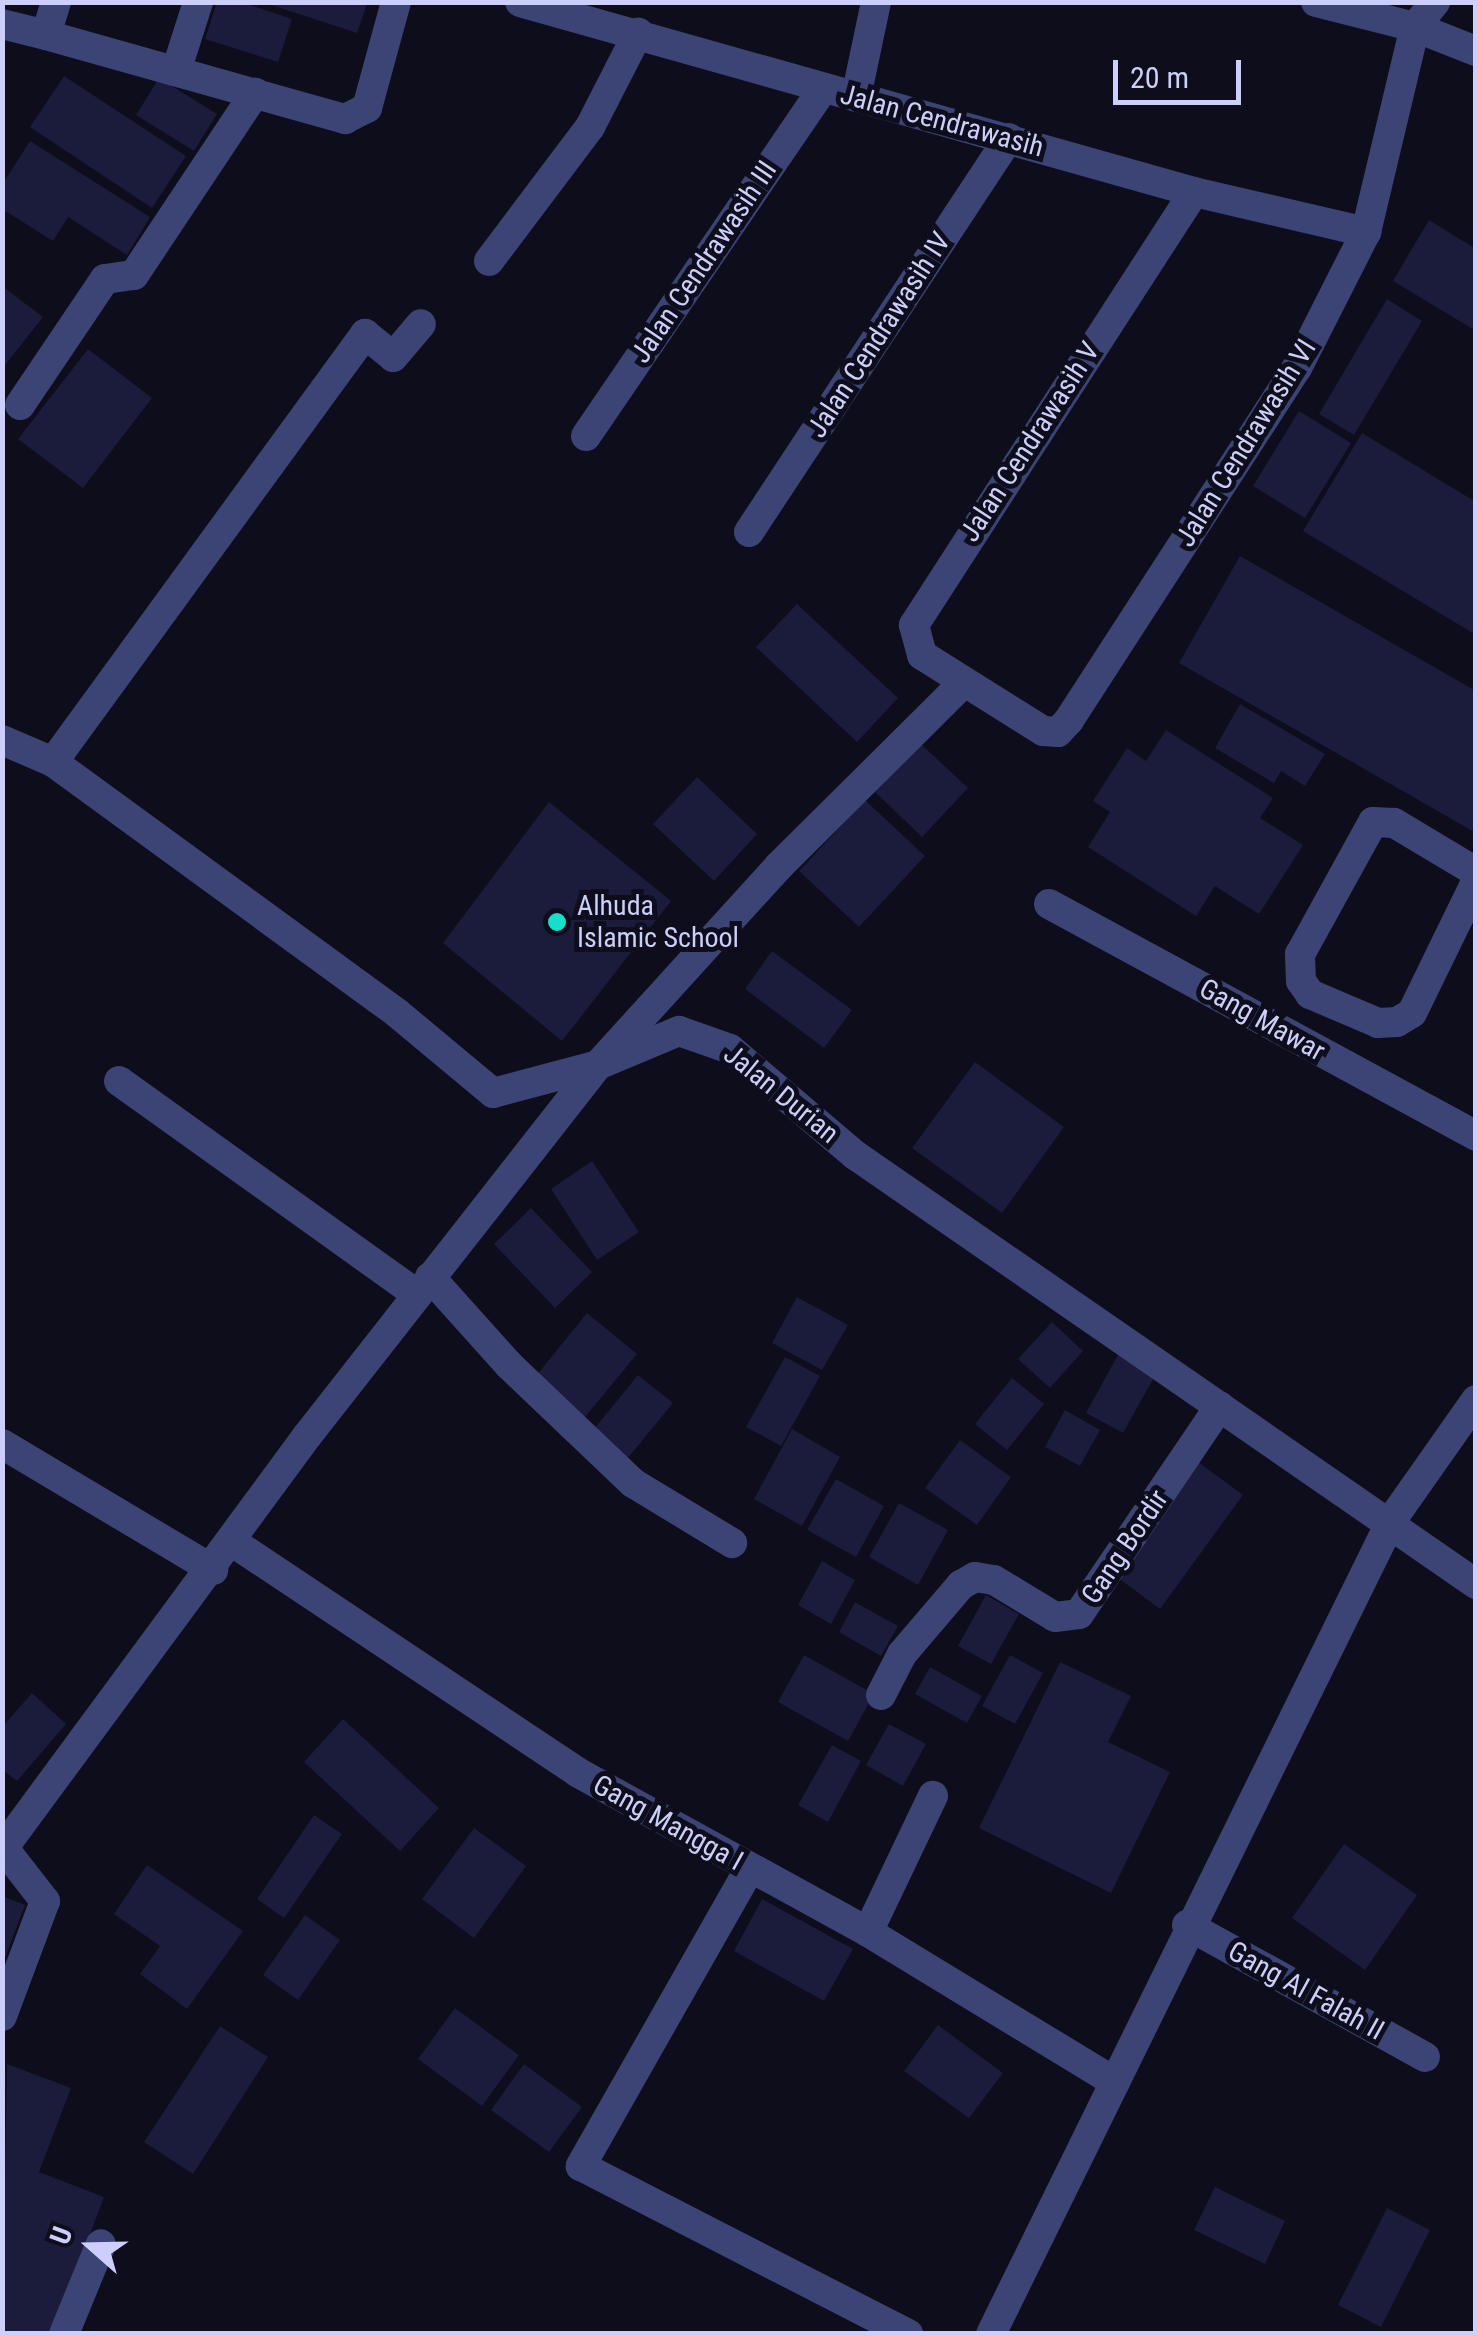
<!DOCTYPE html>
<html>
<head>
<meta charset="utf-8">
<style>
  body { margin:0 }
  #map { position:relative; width:1478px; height:2336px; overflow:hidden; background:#0d0d1b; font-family:"Roboto Condensed",sans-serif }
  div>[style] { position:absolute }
  .building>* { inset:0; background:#1b1b3b }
  .minor>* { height:30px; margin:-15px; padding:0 15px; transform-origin:15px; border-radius:15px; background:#3c4476 }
  .dots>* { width:28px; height:28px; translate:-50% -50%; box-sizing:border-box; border:5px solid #0d0d1b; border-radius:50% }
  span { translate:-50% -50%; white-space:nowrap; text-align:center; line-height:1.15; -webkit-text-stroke:10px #0d0d1b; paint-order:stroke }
  .street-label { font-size:28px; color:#cccffa }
  .poi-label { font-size:28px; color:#cccffa }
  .left { translate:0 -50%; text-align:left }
  .frame { position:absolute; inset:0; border:5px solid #cccffa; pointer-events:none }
  .north { position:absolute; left:40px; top:2196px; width:100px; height:100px; -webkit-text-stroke:8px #0d0d1b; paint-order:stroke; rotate:290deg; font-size:28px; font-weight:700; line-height:40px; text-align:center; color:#cccffa }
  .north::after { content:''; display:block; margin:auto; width:35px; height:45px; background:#cccffa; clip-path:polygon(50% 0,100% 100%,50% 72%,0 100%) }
  .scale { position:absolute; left:1113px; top:60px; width:128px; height:45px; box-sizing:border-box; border:5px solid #cccffa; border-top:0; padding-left:12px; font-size:30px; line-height:35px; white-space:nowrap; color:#cccffa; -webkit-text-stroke:8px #0d0d1b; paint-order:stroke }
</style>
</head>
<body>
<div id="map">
  <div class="building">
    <i style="clip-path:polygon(217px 2px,241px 2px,292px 19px,278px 62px,205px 39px)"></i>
    <i style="clip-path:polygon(362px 2px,367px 4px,357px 33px,265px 3px)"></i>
    <i style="clip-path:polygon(64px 76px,186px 156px,152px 208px,30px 127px)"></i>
    <i style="clip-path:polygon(159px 78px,217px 114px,194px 151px,136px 115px)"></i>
    <i style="clip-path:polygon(30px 141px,150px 217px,127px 255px,68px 217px,53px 241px,2px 209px,2px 185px)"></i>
    <i style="clip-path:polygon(1429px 220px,1476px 249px,1476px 331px,1393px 281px)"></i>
    <i style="clip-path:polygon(2px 286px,43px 317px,2px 369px)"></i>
    <i style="clip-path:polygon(1387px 299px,1422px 321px,1354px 435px,1319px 414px)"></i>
    <i style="clip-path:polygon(88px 349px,152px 398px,83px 488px,18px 439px)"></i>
    <i style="clip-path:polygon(1299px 411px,1351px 443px,1305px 518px,1253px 486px)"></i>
    <i style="clip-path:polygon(1362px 433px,1476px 502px,1476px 635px,1303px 531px)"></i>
    <i style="clip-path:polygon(1240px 556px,1476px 691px,1476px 833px,1179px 663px)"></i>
    <i style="clip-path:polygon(797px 604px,898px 698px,857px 742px,756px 647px)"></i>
    <i style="clip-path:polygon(1240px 704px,1325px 754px,1305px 786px,1281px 771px,1274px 783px,1215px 748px)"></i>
    <i style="clip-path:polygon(1166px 730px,1273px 798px,1260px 818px,1303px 845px,1259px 914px,1215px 886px,1196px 916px,1088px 847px,1110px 812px,1093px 801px,1127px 748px,1146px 761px)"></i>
    <i style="clip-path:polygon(920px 743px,968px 788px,922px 837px,875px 792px)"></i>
    <i style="clip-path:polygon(697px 777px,757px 834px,714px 881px,653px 824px)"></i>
    <i style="clip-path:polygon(865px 800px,925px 856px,859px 927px,799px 871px)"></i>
    <i style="clip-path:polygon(549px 802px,671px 901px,562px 1041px,443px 943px)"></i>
    <i style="clip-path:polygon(772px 951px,852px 1010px,824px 1048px,745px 989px)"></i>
    <i style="clip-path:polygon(975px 1062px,1064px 1127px,1002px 1213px,912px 1148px)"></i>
    <i style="clip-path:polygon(592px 1161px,639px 1232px,597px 1260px,551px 1189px)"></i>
    <i style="clip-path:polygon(531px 1208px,592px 1272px,555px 1308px,494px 1244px)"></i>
    <i style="clip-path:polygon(797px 1297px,848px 1325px,822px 1370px,772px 1343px)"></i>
    <i style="clip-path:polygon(587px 1313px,637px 1354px,580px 1423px,531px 1382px)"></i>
    <i style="clip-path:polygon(1052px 1322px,1083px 1351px,1050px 1388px,1018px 1359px)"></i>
    <i style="clip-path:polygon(1119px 1353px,1156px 1374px,1123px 1433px,1086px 1413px)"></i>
    <i style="clip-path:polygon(785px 1357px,820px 1376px,781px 1446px,746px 1427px)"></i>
    <i style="clip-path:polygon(638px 1375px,673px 1403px,623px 1464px,589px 1435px)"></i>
    <i style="clip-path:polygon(1012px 1378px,1044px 1404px,1007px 1450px,975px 1424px)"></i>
    <i style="clip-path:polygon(1065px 1410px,1100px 1430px,1080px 1466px,1045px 1447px)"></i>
    <i style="clip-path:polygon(792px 1429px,840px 1457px,802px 1526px,754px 1499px)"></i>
    <i style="clip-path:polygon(960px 1440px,1011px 1477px,977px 1525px,925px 1488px)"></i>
    <i style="clip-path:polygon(1197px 1461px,1243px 1495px,1160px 1609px,1114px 1575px)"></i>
    <i style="clip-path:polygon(836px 1479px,884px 1506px,856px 1557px,807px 1530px)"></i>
    <i style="clip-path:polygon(899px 1503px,948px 1530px,918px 1585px,869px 1557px)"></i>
    <i style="clip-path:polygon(822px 1561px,855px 1580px,831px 1624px,798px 1605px)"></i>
    <i style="clip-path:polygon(986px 1595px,1019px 1614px,991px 1664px,958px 1646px)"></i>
    <i style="clip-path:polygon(855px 1602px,898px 1626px,881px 1656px,839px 1632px)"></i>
    <i style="clip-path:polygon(804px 1655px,874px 1694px,848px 1741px,778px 1702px)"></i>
    <i style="clip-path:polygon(1010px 1655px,1043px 1673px,1015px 1724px,982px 1706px)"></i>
    <i style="clip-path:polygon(1060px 1662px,1131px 1696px,1108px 1742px,1170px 1772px,1111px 1893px,979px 1828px)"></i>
    <i style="clip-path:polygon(930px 1667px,982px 1696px,967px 1723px,915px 1694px)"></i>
    <i style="clip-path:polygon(32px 1693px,66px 1724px,17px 1781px,2px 1769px,2px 1727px)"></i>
    <i style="clip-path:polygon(343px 1719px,439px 1808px,400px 1851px,304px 1762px)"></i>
    <i style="clip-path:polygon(889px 1724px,926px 1744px,903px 1786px,866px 1765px)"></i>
    <i style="clip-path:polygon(832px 1745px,861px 1761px,828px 1822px,798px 1805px)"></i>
    <i style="clip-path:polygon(314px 1815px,342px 1834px,284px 1918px,257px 1899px)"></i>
    <i style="clip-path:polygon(474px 1828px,526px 1866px,474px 1938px,422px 1899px)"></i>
    <i style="clip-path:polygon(1344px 1844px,1417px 1895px,1365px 1970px,1292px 1918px)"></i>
    <i style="clip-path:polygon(147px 1865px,243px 1931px,187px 2009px,140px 1974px,160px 1946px,114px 1914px)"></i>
    <i style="clip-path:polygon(2px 1896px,25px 1905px,3px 1963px,2px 1962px)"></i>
    <i style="clip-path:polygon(762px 1899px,853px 1949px,824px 2001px,734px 1951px)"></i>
    <i style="clip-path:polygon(305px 1915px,340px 1940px,298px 2000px,263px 1975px)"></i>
    <i style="clip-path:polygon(455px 2008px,519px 2055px,482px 2106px,418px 2059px)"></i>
    <i style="clip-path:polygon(938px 2025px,1003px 2073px,969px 2118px,904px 2071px)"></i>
    <i style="clip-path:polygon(220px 2026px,268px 2057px,193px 2174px,144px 2142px)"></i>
    <i style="clip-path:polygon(7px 2064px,71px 2088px,39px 2172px,104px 2197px,53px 2334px,2px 2334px)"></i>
    <i style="clip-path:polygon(524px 2064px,582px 2107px,549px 2152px,491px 2110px)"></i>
    <i style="clip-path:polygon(1215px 2187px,1285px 2221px,1265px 2264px,1194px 2230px)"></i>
    <i style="clip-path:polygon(1387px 2208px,1430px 2230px,1381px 2327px,1338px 2305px)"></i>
  </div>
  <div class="minor">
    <i style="left:56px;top:2px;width:34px;rotate:107deg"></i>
    <i style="left:46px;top:35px;width:311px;rotate:15.7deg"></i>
    <i style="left:345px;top:119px;width:25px;rotate:-27deg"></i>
    <i style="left:367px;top:108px;width:110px;rotate:-74.7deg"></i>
    <i style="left:520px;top:2px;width:700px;rotate:15.74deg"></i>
    <i style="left:1194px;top:192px;width:177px;rotate:13.1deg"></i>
    <i style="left:1316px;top:2px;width:102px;rotate:14.2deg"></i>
    <i style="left:1415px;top:27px;width:66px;rotate:21.5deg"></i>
    <i style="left:2px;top:24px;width:45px;rotate:14deg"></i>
    <i style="left:177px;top:68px;width:69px;rotate:-72.3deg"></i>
    <i style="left:856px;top:97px;width:97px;rotate:-78.1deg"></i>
    <i style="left:1194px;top:192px;width:516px;rotate:122.89deg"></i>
    <i style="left:914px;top:625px;width:31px;rotate:75deg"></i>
    <i style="left:922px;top:655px;width:143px;rotate:32.1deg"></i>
    <i style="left:1043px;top:731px;width:15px;rotate:4deg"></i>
    <i style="left:1058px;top:732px;width:16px;rotate:-47deg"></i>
    <i style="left:1069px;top:720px;width:419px;rotate:-57.1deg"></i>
    <i style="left:1297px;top:368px;width:153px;rotate:-63.1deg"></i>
    <i style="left:1366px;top:232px;width:211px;rotate:-76.6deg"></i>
    <i style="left:1415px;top:27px;width:32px;rotate:-51deg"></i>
    <i style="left:489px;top:261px;width:168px;rotate:-53deg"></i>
    <i style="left:590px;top:127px;width:106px;rotate:-62.9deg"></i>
    <i style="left:20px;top:405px;width:152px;rotate:-56deg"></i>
    <i style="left:105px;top:279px;width:29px;rotate:-8deg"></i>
    <i style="left:134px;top:275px;width:219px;rotate:-56.4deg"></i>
    <i style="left:586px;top:436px;width:421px;rotate:-55.7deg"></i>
    <i style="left:749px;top:532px;width:472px;rotate:-56.6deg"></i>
    <i style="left:2px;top:740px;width:56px;rotate:23.3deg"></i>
    <i style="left:53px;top:762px;width:426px;rotate:36.1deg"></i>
    <i style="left:397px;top:1013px;width:125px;rotate:39.8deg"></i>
    <i style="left:493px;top:1093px;width:109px;rotate:-14.9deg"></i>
    <i style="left:598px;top:1065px;width:88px;rotate:-22.8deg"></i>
    <i style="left:679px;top:1031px;width:54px;rotate:19.4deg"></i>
    <i style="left:730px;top:1049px;width:164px;rotate:40.3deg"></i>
    <i style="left:855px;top:1155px;width:755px;rotate:34.64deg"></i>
    <i style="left:53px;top:762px;width:530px;rotate:-53.91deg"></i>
    <i style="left:365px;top:334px;width:36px;rotate:39deg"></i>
    <i style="left:393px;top:357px;width:43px;rotate:-49.7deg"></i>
    <i style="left:1476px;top:872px;width:96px;rotate:-149.1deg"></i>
    <i style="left:1394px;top:823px;width:21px;rotate:-177deg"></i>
    <i style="left:1373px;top:822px;width:151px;rotate:118.9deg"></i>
    <i style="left:1300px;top:954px;width:27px;rotate:88deg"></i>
    <i style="left:1301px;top:981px;width:16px;rotate:55deg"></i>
    <i style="left:1310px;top:994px;width:74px;rotate:23.1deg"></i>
    <i style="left:1378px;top:1023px;width:19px;rotate:-3deg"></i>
    <i style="left:1397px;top:1022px;width:17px;rotate:-31deg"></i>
    <i style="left:1412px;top:1013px;width:146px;rotate:-64deg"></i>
    <i style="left:1049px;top:904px;width:486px;rotate:28.5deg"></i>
    <i style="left:119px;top:1081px;width:366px;rotate:35.6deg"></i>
    <i style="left:430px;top:1277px;width:118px;rotate:48.1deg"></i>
    <i style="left:509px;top:1365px;width:171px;rotate:43.6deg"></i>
    <i style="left:633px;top:1483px;width:116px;rotate:31.2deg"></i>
    <i style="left:2px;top:1444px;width:246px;rotate:30.8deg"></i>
    <i style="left:234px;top:1543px;width:412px;rotate:33.7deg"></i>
    <i style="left:577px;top:1772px;width:332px;rotate:28.8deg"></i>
    <i style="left:868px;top:1932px;width:289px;rotate:31.3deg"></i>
    <i style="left:881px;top:1695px;width:46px;rotate:-62.9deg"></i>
    <i style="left:902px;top:1654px;width:91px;rotate:-49.5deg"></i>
    <i style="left:961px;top:1585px;width:16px;rotate:-30deg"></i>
    <i style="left:975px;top:1577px;width:19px;rotate:9deg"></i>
    <i style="left:994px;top:1580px;width:71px;rotate:31.2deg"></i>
    <i style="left:1055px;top:1617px;width:24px;rotate:-7deg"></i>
    <i style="left:1079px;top:1614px;width:251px;rotate:-55.9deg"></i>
    <i style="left:2px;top:1846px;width:70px;rotate:52deg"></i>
    <i style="left:45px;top:1901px;width:123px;rotate:110.5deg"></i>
    <i style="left:4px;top:1847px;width:511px;rotate:-53.6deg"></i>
    <i style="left:307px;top:1436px;width:472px;rotate:-51.9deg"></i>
    <i style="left:598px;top:1065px;width:269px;rotate:-47.7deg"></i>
    <i style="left:779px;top:866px;width:258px;rotate:-44.8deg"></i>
    <i style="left:750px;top:1868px;width:343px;rotate:119.6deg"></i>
    <i style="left:581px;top:2166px;width:368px;rotate:27.2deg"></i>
    <i style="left:1187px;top:1925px;width:272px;rotate:29deg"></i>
    <i style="left:868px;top:1932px;width:151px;rotate:-64.5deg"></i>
    <i style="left:64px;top:2334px;width:97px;rotate:-67.7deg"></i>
    <i style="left:991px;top:2334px;width:906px;rotate:-63.8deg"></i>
    <i style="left:1391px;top:1521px;width:148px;rotate:-54.9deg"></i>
  </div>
  <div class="dots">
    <i style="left:557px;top:922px;background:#14dece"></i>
  </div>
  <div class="street-label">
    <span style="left:942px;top:121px;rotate:15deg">Jalan Cendrawasih</span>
    <span style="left:704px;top:262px;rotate:-56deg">Jalan Cendrawasih III</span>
    <span style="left:879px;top:335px;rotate:-57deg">Jalan Cendrawasih IV</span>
    <span style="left:1030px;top:442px;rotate:-57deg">Jalan Cendrawasih V</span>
    <span style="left:1246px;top:443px;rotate:-58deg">Jalan Cendrawasih VI</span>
    <span style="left:1262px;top:1020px;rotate:29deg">Gang Mawar</span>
    <span style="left:781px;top:1094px;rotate:39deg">Jalan Durian</span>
    <span style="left:1125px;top:1547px;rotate:-56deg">Gang Bordir</span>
    <span style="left:668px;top:1823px;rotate:29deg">Gang Mangga I</span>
    <span style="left:1306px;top:1991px;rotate:29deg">Gang Al Falah II</span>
  </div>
  <div class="poi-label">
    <span class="left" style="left:577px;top:922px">Alhuda<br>Islamic School</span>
  </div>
  <div class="frame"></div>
  <div class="north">U</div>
  <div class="scale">20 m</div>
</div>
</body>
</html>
